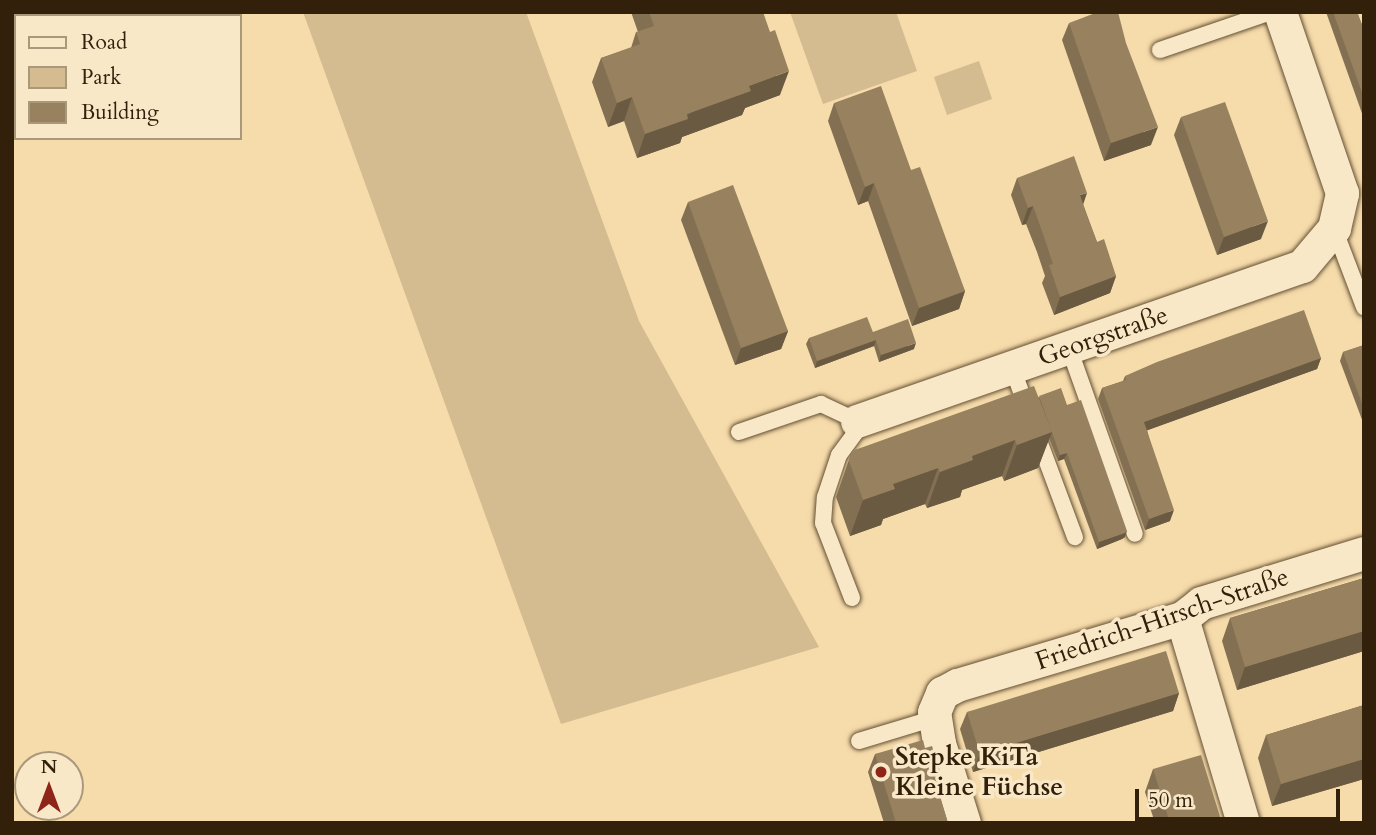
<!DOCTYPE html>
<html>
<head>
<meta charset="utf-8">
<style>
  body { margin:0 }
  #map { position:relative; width:1376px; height:835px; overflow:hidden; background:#f6dbab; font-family:Cardo,serif }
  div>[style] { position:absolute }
  .green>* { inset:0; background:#d5bb90 }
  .roads { filter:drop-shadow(0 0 2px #634f32) drop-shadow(0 0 2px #634f32) }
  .lane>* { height:16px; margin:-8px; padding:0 8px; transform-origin:8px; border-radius:8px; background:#f9e8c8 }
  .street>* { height:33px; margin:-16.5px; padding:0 16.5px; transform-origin:16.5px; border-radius:16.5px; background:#f9e8c8 }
  .wall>* { inset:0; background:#836f51 }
  .shaded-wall>* { inset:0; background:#6a5a42 }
  .building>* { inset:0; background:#98815e }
  .dots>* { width:19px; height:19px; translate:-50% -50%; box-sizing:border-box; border:4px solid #f9e8c8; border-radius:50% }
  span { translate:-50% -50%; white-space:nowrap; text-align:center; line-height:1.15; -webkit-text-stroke:7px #f9e8c8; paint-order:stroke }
  .street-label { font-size:26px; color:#32200a }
  .poi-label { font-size:26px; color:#32200a; font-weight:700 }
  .left { translate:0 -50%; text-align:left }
  .frame { position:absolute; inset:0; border:14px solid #32200a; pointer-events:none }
  .legend { position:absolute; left:14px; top:14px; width:228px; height:126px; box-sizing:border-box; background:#f9e8c8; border:2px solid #a9987c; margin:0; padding:9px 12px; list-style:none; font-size:21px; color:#32200a }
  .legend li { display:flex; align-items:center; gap:14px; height:35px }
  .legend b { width:35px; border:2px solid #a9987c }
  .north { position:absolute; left:14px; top:751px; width:70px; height:70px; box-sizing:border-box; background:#f9e8c8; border:2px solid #a9987c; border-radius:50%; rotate:0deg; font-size:19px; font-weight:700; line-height:28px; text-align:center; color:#32200a }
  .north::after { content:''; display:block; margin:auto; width:24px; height:32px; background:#8f2418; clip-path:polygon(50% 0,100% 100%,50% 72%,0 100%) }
  .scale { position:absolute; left:1135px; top:789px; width:205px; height:32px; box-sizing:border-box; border:4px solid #32200a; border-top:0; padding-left:9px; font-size:21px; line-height:24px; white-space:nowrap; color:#32200a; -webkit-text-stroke:5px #f9e8c8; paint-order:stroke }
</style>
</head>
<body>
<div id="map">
  <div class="green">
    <i style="clip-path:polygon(12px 12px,120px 12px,108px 16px,16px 16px,16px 42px,12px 43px)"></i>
    <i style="clip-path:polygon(303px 12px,526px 12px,639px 321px,819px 647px,561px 724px)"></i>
    <i style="clip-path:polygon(790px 12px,896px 12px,917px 71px,823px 104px)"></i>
    <i style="clip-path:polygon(979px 61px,992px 99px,947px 115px,934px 77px)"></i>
  </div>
  <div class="roads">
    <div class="lane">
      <i style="left:1160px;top:50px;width:117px;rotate:-18.9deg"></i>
      <i style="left:1334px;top:228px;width:85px;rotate:69.2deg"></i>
      <i style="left:1069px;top:348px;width:197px;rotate:70.5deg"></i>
      <i style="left:1012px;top:367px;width:47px;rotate:70deg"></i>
      <i style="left:739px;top:432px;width:87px;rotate:-18.9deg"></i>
      <i style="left:821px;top:404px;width:40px;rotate:25deg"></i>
      <i style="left:1037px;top:435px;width:109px;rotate:69.6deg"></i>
      <i style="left:852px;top:598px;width:80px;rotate:-111.1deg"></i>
      <i style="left:823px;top:523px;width:26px;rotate:-86deg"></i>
      <i style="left:825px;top:497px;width:44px;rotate:-71.6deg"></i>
      <i style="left:839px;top:455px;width:42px;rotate:-53.7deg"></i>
      <i style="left:859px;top:741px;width:79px;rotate:-16.8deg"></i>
    </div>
    <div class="street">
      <i style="left:857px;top:421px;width:471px;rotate:-19.2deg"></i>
      <i style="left:1302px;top:266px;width:50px;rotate:-49.9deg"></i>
      <i style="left:1334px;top:228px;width:36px;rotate:-77deg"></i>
      <i style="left:1342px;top:193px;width:191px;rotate:-108.9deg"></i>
      <i style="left:1182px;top:618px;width:214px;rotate:73.4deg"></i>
      <i style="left:964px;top:823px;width:84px;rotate:-107.4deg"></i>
      <i style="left:939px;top:743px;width:31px;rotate:-99deg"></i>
      <i style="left:934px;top:712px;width:21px;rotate:-67deg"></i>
      <i style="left:942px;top:693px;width:17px;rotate:-28deg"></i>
      <i style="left:957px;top:685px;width:235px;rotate:-16.6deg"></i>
      <i style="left:1182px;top:618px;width:24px;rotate:-38deg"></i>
      <i style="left:1201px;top:603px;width:170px;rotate:-17.1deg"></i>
    </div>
  </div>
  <div class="wall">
    <i style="clip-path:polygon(631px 12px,763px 12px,780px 95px,745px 108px,742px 115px,682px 137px,680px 143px,637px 158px,624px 121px,608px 127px,592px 82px,601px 58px,631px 48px,636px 32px,638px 32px)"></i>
    <i style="clip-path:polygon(1326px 12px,1357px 12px,1364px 30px,1364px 119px)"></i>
    <i style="clip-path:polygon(1069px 23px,1151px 145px,1104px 161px,1062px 40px)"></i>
    <i style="clip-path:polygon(834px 103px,911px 170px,965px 291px,959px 309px,912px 326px,868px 201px,858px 205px,828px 121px)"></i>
    <i style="clip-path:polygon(1181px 117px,1261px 239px,1217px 255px,1174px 135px)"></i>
    <i style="clip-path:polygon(1017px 178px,1083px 204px,1097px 242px,1116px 276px,1110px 293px,1054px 315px,1042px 283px,1045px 276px,1037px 252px,1026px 224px,1022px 225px,1011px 195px)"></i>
    <i style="clip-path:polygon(688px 202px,788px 331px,781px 349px,735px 365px,681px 220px)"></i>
    <i style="clip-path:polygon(873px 332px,914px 349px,879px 362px,874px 346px,815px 368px,806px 344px,809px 338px)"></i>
    <i style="clip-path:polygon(1364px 345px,1364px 425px,1340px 361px,1343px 352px)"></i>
    <i style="clip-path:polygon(1321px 358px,1317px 369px,1147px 430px,1170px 521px,1145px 530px,1098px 399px,1102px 388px,1123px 381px,1125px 376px)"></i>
    <i style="clip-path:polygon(1038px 397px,1067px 405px,1125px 537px,1122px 539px,1097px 549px,1064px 459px,1058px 461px,1049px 438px,1038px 468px,1004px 481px,1002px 476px,962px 490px,960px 497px,927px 508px,925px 504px,883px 519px,881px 525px,850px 536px,836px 497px,852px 451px)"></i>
    <i style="clip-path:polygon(1364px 578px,1364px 651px,1237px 690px,1222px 641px,1230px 618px)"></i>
    <i style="clip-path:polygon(1179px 693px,1173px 711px,973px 772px,960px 729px,967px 712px)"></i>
    <i style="clip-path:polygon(1364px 705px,1364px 779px,1272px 806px,1258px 758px,1266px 735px)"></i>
    <i style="clip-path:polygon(925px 748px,942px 777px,937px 788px,948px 823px,884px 823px,868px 772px,875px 754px)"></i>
    <i style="clip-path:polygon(1153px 769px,1222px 823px,1155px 823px,1145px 792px)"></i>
  </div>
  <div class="shaded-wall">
    <i style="clip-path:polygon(789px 71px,780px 95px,745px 108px,742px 115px,682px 137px,680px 143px,637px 158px,645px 134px,749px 86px)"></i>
    <i style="clip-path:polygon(632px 97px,624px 121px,608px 127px,617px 103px)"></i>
    <i style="clip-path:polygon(1158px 127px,1151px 145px,1104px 161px,1111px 143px)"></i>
    <i style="clip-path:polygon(874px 183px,868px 201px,858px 205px,865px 187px)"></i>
    <i style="clip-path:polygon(1087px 193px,1081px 211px,1080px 195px)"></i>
    <i style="clip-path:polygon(1033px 206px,1026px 224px,1022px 225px,1028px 208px)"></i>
    <i style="clip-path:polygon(1268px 221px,1261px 239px,1217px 255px,1224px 237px)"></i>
    <i style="clip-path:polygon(1116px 276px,1110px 293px,1054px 315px,1060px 297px)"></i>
    <i style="clip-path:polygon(965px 291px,959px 309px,912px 326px,919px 308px)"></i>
    <i style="clip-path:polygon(788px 331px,781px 349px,735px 365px,741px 348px)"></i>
    <i style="clip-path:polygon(876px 340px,874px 346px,815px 368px,817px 361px)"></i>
    <i style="clip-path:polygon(916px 343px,914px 349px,879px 362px,881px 355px)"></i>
    <i style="clip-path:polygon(1321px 358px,1317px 369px,1140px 433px,1144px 422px)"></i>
    <i style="clip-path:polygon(1052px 432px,1038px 468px,1004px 481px,1017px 445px)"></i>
    <i style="clip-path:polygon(1015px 440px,1002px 476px,962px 490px,960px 497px,927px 508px,940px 472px,972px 456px)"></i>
    <i style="clip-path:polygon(1067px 453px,1064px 459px,1058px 461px,1060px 455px)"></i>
    <i style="clip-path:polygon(938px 468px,925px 504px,883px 519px,881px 525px,850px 536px,863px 500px,893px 484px)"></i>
    <i style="clip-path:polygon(1174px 510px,1170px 521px,1145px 530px,1149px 519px)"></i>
    <i style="clip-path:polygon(1127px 531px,1125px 537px,1122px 539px,1097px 549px,1099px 542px)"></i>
    <i style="clip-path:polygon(1364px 631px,1364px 651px,1237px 690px,1245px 667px)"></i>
    <i style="clip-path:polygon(1179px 693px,1173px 711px,973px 772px,980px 754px)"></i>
    <i style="clip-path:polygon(1364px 759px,1364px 779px,1272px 806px,1281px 784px)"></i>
    <i style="clip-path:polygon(942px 777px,935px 795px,935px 779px)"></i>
  </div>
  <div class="building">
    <i style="clip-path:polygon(649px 12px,763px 12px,770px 32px,775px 30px,789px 71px,749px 86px,751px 91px,687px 114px,688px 119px,645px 134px,632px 97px,617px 103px,601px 58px,640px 44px,636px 32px,654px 26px)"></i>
    <i style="clip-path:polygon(1098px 12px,1118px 12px,1126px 43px,1158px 127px,1111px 143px,1069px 23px)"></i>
    <i style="clip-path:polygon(1333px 12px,1357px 12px,1364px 30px,1364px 98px)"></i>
    <i style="clip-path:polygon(881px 86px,911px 170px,920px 167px,965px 291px,919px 308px,874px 183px,865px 187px,834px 103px)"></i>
    <i style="clip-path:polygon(1225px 102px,1268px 221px,1224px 237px,1181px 117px)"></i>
    <i style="clip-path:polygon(1074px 156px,1087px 193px,1080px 195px,1088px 219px,1097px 242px,1104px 239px,1116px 276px,1060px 297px,1049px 265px,1053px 264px,1043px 234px,1033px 206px,1028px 208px,1017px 178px)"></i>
    <i style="clip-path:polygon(733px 185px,788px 331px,741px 348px,688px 202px)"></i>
    <i style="clip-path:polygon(1304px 310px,1321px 358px,1144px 422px,1174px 510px,1149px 519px,1102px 388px,1126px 380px,1125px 376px,1157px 362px)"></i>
    <i style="clip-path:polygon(867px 317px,876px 340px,817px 361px,809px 338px)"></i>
    <i style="clip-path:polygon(908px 319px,916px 343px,881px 355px,873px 332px)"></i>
    <i style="clip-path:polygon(1364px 345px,1364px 409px,1343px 352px)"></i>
    <i style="clip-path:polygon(1034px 386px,1052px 432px,1017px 445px,1015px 440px,972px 456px,973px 460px,940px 472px,938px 468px,893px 484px,895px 489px,863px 500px,849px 461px,852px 451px)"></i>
    <i style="clip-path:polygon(1061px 388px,1067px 405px,1081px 400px,1127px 531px,1125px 533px,1099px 542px,1067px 453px,1060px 455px,1039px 396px)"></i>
    <i style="clip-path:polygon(1364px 578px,1364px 631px,1245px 667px,1230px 618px)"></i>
    <i style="clip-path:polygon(1166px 651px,1179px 693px,980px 754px,967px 712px)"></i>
    <i style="clip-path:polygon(1364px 705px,1364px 759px,1281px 784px,1266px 735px)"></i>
    <i style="clip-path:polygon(923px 740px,925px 748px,932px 746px,942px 777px,935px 779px,948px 823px,896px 823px,875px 754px)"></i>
    <i style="clip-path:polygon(1201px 755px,1222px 823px,1170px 823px,1153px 769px)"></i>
  </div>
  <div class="dots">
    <i style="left:881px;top:772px;background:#8f2418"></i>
  </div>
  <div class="street-label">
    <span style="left:1103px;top:336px;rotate:-19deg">Georgstraße</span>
    <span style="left:1162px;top:619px;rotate:-19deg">Friedrich-Hirsch-Straße</span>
  </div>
  <div class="poi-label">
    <span class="left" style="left:895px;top:772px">Stepke KiTa<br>Kleine Füchse</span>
  </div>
  <div class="frame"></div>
  <ul class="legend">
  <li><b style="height:9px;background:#f9e8c8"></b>Road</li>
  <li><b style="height:19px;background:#d5bb90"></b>Park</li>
  <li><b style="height:19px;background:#98815e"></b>Building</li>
  </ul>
  <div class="north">N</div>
  <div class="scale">50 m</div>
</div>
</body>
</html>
